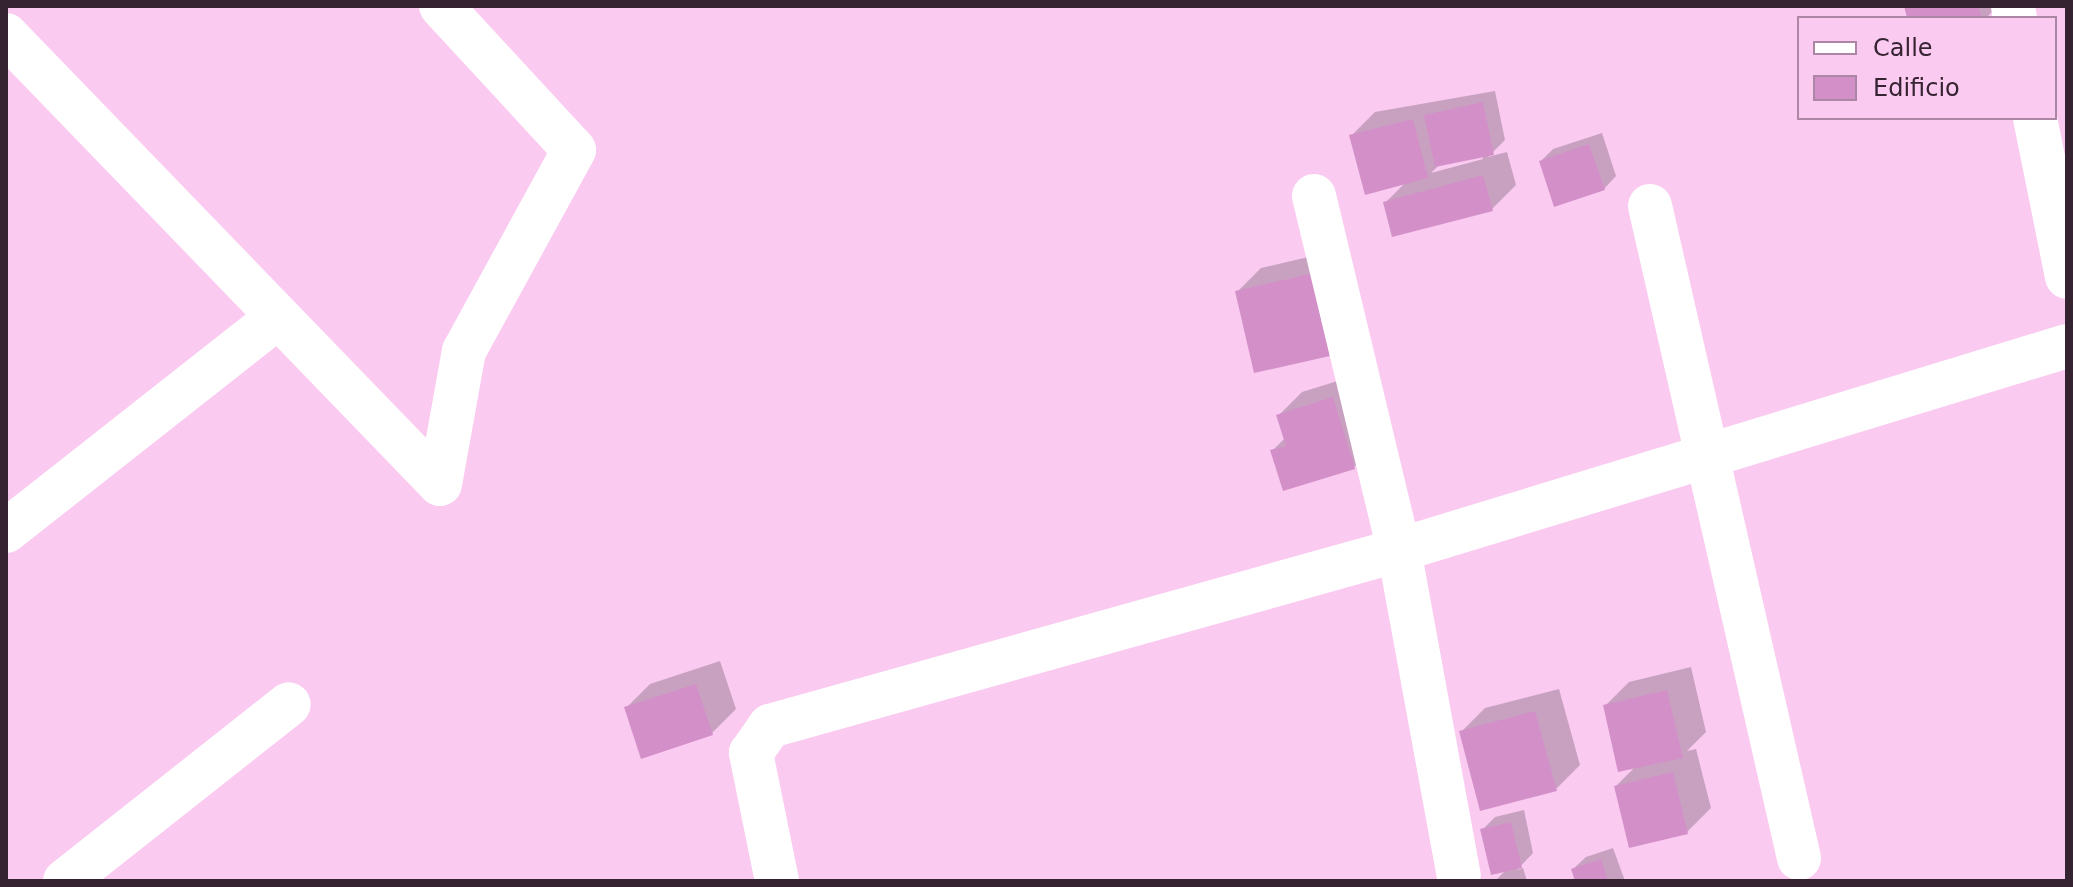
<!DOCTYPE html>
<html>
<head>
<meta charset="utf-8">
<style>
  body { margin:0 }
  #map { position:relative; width:2073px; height:887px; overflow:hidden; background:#facaf1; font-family:"DejaVu Sans",sans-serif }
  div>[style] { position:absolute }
  .shadow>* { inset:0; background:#0003 }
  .building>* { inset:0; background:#d390c8 }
  .street>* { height:44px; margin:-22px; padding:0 22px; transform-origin:22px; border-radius:22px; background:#fff }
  span { translate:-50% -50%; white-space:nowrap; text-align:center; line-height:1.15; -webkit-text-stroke:6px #facaf1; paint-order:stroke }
  .frame { position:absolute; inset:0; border:8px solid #352332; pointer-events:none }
  .legend { position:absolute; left:1797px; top:16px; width:260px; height:104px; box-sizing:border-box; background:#facaf1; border:2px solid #ab87a5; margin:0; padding:10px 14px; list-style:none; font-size:24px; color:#352332 }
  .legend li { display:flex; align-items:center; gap:16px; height:40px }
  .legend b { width:40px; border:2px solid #ab87a5 }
</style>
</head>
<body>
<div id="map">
  <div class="shadow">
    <i style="clip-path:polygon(1906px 6px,1998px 6px,1986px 18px,1909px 18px)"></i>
    <i style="clip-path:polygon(evenodd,1495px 91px,1505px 140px,1488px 157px,1507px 152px,1516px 185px,1492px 209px,1385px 203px,1406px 182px,1351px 136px,1375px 112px,1495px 91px,1482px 155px,1483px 159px,1431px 173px,1439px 165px,1482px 155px)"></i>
    <i style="clip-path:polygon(1602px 133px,1616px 176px,1604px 189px,1541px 161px,1553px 149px)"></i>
    <i style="clip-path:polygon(1334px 251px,1353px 330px,1237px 292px,1261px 268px)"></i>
    <i style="clip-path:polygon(1357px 375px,1378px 443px,1354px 467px,1272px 451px,1285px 438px,1278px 416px,1302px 392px)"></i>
    <i style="clip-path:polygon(720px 661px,736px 709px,712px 733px,626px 708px,650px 684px)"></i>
    <i style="clip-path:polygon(1691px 667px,1706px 732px,1687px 751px,1696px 749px,1711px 808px,1687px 832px,1616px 786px,1636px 766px,1605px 706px,1629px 682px)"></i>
    <i style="clip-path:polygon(1559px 689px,1580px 765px,1556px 789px,1461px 732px,1485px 708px)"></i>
    <i style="clip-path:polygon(1524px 810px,1533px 853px,1517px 870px,1523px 868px,1527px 881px,1495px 881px,1507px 869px,1482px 830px,1495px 817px)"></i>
    <i style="clip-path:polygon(1613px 848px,1625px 881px,1577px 881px,1573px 869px,1586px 857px)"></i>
  </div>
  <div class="building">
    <i style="clip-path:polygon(1904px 6px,1978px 6px,1982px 18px,1907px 18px)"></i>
    <i style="clip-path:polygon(1483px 102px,1494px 155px,1435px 167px,1424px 115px)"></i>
    <i style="clip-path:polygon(1413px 119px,1428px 178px,1365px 195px,1349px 135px)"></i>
    <i style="clip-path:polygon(1589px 144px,1605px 190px,1554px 207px,1539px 161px)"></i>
    <i style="clip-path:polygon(1483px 175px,1493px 211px,1392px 237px,1383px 202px)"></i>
    <i style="clip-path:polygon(1310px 274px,1330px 356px,1254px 373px,1235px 291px)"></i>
    <i style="clip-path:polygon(1333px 397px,1355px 469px,1283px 491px,1270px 450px,1286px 446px,1276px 415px)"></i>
    <i style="clip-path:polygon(696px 684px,713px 735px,641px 759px,624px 707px)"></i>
    <i style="clip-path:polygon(1667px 690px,1683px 758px,1618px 772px,1603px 705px)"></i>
    <i style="clip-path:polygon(1535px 711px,1557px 791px,1480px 811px,1459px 731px)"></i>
    <i style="clip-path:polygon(1673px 772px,1688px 834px,1629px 848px,1614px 786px)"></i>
    <i style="clip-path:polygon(1511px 822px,1522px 868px,1491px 875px,1480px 829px)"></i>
    <i style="clip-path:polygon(1601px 859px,1608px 881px,1575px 881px,1571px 869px)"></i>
  </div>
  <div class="street">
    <i style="left:2013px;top:6px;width:12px;rotate:81deg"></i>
    <i style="left:6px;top:35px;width:624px;rotate:45.97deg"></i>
    <i style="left:2035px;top:118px;width:162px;rotate:78.6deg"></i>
    <i style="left:1314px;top:196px;width:364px;rotate:76.5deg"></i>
    <i style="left:1399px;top:550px;width:331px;rotate:79.6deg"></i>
    <i style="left:1650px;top:206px;width:669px;rotate:77.13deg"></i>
    <i style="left:440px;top:484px;width:135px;rotate:-79.8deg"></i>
    <i style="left:464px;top:351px;width:229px;rotate:-61.3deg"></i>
    <i style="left:574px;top:150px;width:196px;rotate:-132.7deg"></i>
    <i style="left:6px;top:531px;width:346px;rotate:-38.2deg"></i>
    <i style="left:65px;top:881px;width:285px;rotate:-38.3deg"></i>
    <i style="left:777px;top:881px;width:131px;rotate:-101.5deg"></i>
    <i style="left:751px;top:753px;width:33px;rotate:-55deg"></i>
    <i style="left:770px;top:726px;width:653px;rotate:-15.63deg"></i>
    <i style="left:1399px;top:550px;width:698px;rotate:-16.98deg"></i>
  </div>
  <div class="frame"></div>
  <ul class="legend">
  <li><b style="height:10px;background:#fff"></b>Calle</li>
  <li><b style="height:22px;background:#d390c8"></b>Edificio</li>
  </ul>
</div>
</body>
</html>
